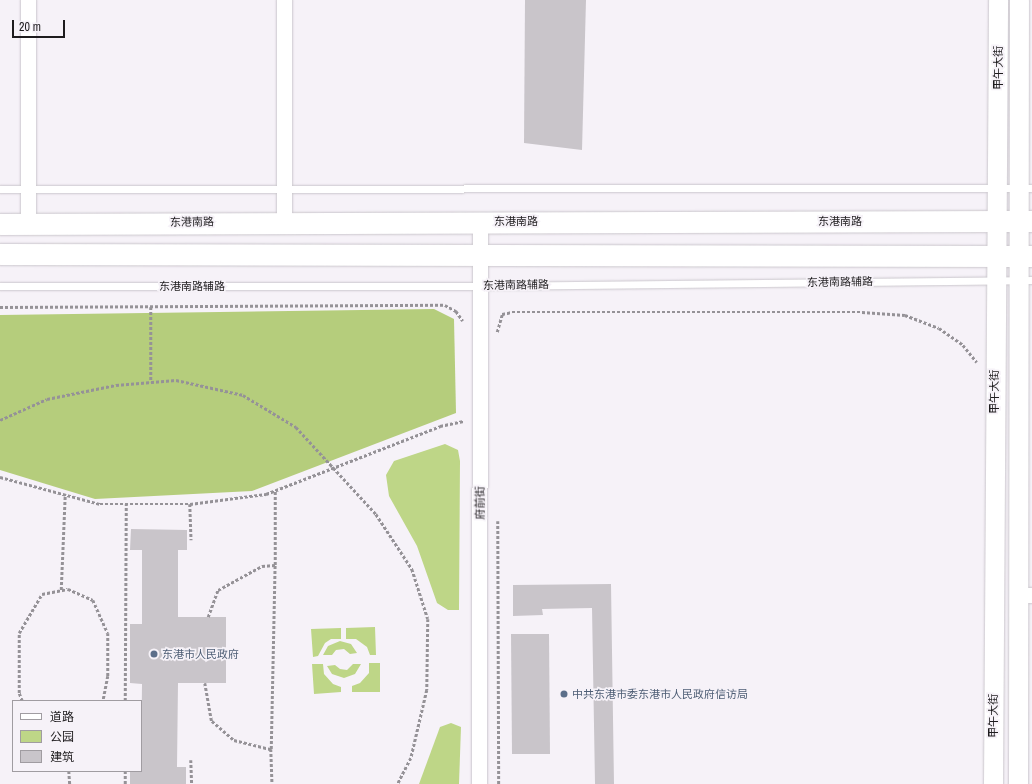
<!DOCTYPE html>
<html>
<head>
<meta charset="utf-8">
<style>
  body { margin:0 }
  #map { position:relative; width:1032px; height:784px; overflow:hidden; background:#f6f2f8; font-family:"Archivo Narrow","Noto Sans SC",sans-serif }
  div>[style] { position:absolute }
  .green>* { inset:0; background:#bed687 }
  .forest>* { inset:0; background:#b5cd7c }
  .building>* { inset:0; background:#c9c5ca }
  .path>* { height:2.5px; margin-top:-1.25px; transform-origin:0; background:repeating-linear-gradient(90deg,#959297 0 3px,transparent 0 5px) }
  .roads { filter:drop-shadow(0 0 1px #cac6cc) drop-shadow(0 0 1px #cac6cc) }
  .service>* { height:7px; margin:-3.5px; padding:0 3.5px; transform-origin:3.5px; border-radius:3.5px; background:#fff }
  .minor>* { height:15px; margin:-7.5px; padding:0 7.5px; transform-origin:7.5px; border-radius:7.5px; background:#fff }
  .tertiary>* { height:19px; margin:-9.5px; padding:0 9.5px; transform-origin:9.5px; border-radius:9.5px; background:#fff }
  .secondary>* { height:21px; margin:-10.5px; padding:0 10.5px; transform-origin:10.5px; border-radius:10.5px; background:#fff }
  .dots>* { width:11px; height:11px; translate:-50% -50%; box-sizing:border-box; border:2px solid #f6f2f8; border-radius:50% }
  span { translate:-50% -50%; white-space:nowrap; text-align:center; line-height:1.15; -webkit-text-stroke:3.5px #f6f2f8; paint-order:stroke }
  .street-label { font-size:11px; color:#1e1c1e }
  .service-label { font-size:11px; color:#4e5e75 }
  .left { translate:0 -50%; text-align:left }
  .legend { position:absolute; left:12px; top:700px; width:130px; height:72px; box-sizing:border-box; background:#f6f2f8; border:1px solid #a09ca1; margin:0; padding:5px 7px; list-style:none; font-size:12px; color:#1e1c1e }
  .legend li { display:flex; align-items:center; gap:8px; height:20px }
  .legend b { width:20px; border:1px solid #a09ca1 }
  .scale { position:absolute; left:12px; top:20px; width:53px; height:18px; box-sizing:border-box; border:2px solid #1e1c1e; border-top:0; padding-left:5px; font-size:12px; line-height:14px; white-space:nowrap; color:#1e1c1e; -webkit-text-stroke:3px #f6f2f8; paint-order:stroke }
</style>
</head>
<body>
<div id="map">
  <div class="green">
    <i style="clip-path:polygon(445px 444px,458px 450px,460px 461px,459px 610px,448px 610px,437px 603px,417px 546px,389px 496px,386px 475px,394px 461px)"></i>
    <i style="clip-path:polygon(375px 627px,376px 655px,370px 655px,367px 647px,356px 639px,346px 639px,346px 628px)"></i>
    <i style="clip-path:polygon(341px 628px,341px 639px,331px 639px,325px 643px,318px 656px,313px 657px,311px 629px)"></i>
    <i style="clip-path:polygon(340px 641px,351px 644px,357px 653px,350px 654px,344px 649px,336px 650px,332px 655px,323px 655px,328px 646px)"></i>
    <i style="clip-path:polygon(369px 663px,380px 663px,380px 692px,352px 692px,352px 686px,360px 683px,369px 673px)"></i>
    <i style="clip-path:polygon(312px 664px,323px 664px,324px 674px,333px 684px,341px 687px,341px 692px,314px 694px)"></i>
    <i style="clip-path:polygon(353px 664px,361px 664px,355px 674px,344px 678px,332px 674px,327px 666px,335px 665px,340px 669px,347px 670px)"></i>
    <i style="clip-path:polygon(451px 723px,461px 727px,459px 784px,419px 784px,440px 727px)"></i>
  </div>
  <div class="forest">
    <i style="clip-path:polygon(434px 309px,454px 319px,456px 413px,252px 491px,95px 499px,0 470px,0 315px)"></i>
  </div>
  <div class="building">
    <i style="clip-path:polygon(525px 0,586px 0,582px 150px,524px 143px)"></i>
    <i style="clip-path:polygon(131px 529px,187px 530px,187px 550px,178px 550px,178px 617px,226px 617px,226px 683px,178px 683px,177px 767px,186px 767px,186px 784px,130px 784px,130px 771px,141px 771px,142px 684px,130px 683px,130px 624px,142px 624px,142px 550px,130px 550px)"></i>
    <i style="clip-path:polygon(611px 584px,614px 784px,595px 784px,592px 608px,542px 609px,543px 615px,513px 616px,513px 585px)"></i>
    <i style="clip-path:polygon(511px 634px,549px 634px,550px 754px,512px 754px)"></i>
  </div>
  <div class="path">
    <i style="left:0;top:307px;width:445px;rotate:-0.3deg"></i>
    <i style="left:445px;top:305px;width:13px;rotate:29deg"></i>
    <i style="left:456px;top:311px;width:12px;rotate:55deg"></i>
    <i style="left:151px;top:307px;width:75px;rotate:90deg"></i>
    <i style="left:497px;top:332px;width:19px;rotate:-74deg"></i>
    <i style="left:502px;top:314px;width:10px;rotate:-11deg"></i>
    <i style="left:512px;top:312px;width:350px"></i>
    <i style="left:862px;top:312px;width:43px;rotate:4deg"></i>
    <i style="left:905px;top:315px;width:36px;rotate:21deg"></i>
    <i style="left:939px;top:328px;width:29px;rotate:35deg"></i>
    <i style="left:963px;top:345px;width:22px;rotate:51deg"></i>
    <i style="left:0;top:420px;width:51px;rotate:-24.1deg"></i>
    <i style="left:47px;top:399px;width:70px;rotate:-11.5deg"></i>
    <i style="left:116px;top:385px;width:60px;rotate:-4.8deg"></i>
    <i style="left:176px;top:380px;width:69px;rotate:12.6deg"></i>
    <i style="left:243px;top:395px;width:62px;rotate:31.1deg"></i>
    <i style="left:296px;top:427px;width:118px;rotate:47.4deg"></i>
    <i style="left:376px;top:514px;width:66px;rotate:56.8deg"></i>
    <i style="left:412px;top:569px;width:52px;rotate:72.3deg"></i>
    <i style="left:428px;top:619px;width:71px;rotate:90.8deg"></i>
    <i style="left:427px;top:690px;width:70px;rotate:103.2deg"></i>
    <i style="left:411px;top:758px;width:29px;rotate:117deg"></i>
    <i style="left:0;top:477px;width:104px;rotate:15.1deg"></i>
    <i style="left:100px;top:504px;width:90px"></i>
    <i style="left:190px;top:504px;width:77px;rotate:-7.5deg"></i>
    <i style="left:266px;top:494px;width:187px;rotate:-21.3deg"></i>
    <i style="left:440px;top:426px;width:24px;rotate:-12deg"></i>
    <i style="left:190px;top:504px;width:36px;rotate:88deg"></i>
    <i style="left:498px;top:521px;width:263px;rotate:89.8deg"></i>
    <i style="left:61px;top:590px;width:96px;rotate:-87.6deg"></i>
    <i style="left:208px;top:617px;width:29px;rotate:-70deg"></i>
    <i style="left:218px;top:590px;width:50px;rotate:-28.6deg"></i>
    <i style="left:262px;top:566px;width:13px;rotate:-4deg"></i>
    <i style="left:275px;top:565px;width:74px;rotate:-90deg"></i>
    <i style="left:205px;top:683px;width:39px;rotate:80deg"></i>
    <i style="left:212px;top:721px;width:29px;rotate:41deg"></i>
    <i style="left:234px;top:740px;width:38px;rotate:14deg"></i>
    <i style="left:271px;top:749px;width:35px;rotate:88deg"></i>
    <i style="left:22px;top:701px;width:9px;rotate:-111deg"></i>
    <i style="left:19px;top:693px;width:60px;rotate:-90deg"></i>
    <i style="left:19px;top:633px;width:45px;rotate:-59.5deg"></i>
    <i style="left:42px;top:594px;width:26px;rotate:-11deg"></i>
    <i style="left:68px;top:589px;width:27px;rotate:24deg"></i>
    <i style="left:93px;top:600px;width:36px;rotate:66deg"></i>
    <i style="left:108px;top:633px;width:43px;rotate:90deg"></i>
    <i style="left:108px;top:676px;width:25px;rotate:101deg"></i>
    <i style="left:125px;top:701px;width:197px;rotate:-89.7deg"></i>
    <i style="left:271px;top:749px;width:184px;rotate:-88.8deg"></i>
    <i style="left:191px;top:760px;width:24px;rotate:88deg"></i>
    <i style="left:69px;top:771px;width:13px;rotate:86deg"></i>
    <i style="left:125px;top:784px;width:13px;rotate:-90deg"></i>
  </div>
  <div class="roads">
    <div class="service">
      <i style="left:0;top:189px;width:1032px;rotate:-0.06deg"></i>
      <i style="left:0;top:286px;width:480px"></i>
      <i style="left:480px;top:286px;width:552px;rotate:-0.62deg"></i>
    </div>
    <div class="minor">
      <i style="left:284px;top:222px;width:222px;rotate:-90deg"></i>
      <i style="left:28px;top:224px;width:224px;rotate:-90deg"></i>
      <i style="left:1018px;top:595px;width:14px"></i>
      <i style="left:479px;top:784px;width:563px;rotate:-89.9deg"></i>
    </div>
    <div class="tertiary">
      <i style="left:993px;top:784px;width:784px;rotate:-89.63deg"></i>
      <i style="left:1018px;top:784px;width:784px;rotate:-89.93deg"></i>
    </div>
    <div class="secondary">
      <i style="left:0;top:224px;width:1032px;rotate:-0.17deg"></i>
      <i style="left:0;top:254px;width:1032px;rotate:0.11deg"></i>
    </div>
  </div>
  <div class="dots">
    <i style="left:154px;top:654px;background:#5c6f8a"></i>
    <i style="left:564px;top:694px;background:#5c6f8a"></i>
  </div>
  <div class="street-label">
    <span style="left:998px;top:68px;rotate:-90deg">甲午大街</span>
    <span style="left:516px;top:221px">东港南路</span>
    <span style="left:840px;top:221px">东港南路</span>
    <span style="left:192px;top:222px;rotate:-1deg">东港南路</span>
    <span style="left:840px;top:282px;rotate:-1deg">东港南路辅路</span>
    <span style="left:516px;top:285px;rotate:-1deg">东港南路辅路</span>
    <span style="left:192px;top:286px">东港南路辅路</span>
    <span style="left:994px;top:392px;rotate:-90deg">甲午大街</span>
    <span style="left:480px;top:503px;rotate:-90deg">府前街</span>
    <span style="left:993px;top:716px;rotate:-90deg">甲午大街</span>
  </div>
  <div class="service-label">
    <span class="left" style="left:162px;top:654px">东港市人民政府</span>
    <span class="left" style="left:572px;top:694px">中共东港市委东港市人民政府信访局</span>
  </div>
  <ul class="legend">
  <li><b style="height:5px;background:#fff"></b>道路</li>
  <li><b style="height:11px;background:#bed687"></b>公园</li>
  <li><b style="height:11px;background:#c9c5ca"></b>建筑</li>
  </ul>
  <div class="scale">20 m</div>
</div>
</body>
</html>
